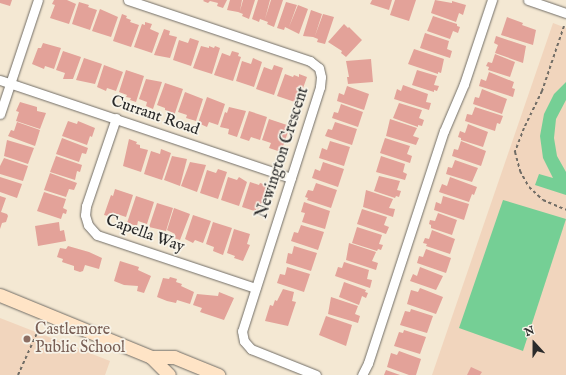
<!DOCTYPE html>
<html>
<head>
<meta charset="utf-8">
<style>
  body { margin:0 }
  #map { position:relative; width:566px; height:375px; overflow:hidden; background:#f4e8d3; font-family:"IM FELL English",serif }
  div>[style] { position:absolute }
  .built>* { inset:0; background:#f1d5bd }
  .green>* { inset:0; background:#75cf95 }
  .building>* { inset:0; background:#e3a299 }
  .path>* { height:2px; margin-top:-1px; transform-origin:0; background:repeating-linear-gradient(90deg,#716d66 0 3px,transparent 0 6px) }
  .roads { filter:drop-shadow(0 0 1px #716d66) drop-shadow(0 0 1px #716d66) }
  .minor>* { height:9px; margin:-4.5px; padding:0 4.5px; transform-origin:4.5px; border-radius:4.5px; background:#fff }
  .secondary>* { height:13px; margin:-6.5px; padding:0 6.5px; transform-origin:6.5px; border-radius:6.5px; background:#ffe4c6 }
  .dots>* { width:11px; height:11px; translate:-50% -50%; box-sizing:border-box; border:2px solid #f7f3e8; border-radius:50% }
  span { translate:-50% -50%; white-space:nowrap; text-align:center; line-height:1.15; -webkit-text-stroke:3.5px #f7f3e8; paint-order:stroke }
  .street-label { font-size:16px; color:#2b2b2b }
  .education-label { font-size:16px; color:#785e54 }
  .left { translate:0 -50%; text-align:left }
  .north { position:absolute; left:514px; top:323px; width:40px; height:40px; -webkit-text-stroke:3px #f7f3e8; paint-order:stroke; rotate:339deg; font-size:11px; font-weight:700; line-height:16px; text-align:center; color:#2b2b2b }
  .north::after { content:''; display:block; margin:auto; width:14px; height:18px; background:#2b2b2b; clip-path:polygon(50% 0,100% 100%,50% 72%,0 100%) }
</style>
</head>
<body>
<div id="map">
  <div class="built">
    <i style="clip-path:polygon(553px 23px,566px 28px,566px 375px,432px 375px)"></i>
    <i style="clip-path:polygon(0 318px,110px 361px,105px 375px,0 375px)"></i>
  </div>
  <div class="green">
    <i style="clip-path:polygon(566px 82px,566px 100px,556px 119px,554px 138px,557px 156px,566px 172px,566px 195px,535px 185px,539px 174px,553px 178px,543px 158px,540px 136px,544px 114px,554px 94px)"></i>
    <i style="clip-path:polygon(503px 200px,566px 219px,523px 351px,459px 328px)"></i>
  </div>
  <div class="building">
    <i style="clip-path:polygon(0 0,12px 0,10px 6px,0 3px)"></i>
    <i style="clip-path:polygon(54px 0,67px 0,76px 4px,69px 24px,50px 18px,55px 5px,52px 4px)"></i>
    <i style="clip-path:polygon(204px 0,227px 0,223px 8px,217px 6px,218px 3px,210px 1px,208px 3px,203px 1px)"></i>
    <i style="clip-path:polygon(230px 0,242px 0,240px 11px,243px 0,255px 0,249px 19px,242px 16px,243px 14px,238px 12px,227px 10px)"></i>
    <i style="clip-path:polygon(258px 0,270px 0,265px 19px,271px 0,283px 0,274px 27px,267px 24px,268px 22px,260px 19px,259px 22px,252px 19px)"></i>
    <i style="clip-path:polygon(372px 0,392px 0,389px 10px,370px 4px)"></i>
    <i style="clip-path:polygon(395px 0,416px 0,409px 21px,390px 15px)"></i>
    <i style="clip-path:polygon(435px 0,452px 3px,452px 1px,466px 5px,463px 15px,459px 13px,456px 22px,431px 13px)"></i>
    <i style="clip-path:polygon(79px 2px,89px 5px,88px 7px,97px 10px,90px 30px,72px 24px)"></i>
    <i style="clip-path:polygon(286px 2px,297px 5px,289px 27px,298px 5px,308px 9px,299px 34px,285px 27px,284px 30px,277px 28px)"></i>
    <i style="clip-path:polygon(100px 9px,118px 17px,111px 37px,92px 31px)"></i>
    <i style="clip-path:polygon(311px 10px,322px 14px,315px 36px,323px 14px,334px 17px,325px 44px,317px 42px,318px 39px,313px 37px,303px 36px)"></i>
    <i style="clip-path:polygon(122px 14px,127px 16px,126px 18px,131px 20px,130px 22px,139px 25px,131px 47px,113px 41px)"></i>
    <i style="clip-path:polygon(433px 16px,457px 24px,457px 26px,460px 27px,458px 33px,453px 31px,450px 39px,427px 31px)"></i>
    <i style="clip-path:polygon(507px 17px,523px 23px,522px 25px,536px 30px,533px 45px,501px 35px)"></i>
    <i style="clip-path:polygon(145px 22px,152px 24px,150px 29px,159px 33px,152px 53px,134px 47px,142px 24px,145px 25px)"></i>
    <i style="clip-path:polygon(344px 24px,348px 28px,349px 27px,362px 40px,346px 57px,341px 53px,342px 51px,328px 42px)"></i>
    <i style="clip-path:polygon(164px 29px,170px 31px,169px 35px,177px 37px,170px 58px,154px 55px)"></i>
    <i style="clip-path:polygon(425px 33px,449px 41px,447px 49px,452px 51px,450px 58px,420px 48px)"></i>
    <i style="clip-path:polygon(496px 36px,526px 46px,523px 63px,495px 53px,498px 45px,494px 43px)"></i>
    <i style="clip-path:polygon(190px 38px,199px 41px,191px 66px,173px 60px,179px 40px,188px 43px)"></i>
    <i style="clip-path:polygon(43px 43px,61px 48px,54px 69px,45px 66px,44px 69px,32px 64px,38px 48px,41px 48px)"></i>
    <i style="clip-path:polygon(201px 46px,209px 48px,209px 46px,214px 48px,215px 46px,220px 48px,212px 74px,193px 68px)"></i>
    <i style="clip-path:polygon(414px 49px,444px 59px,441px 73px,438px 72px,438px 74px,408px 64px)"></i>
    <i style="clip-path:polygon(63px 51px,81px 57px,73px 79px,63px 79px,65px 73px,56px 70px)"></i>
    <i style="clip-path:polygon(232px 51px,239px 53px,238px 56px,241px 57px,233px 81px,214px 75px,222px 53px,230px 56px)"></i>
    <i style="clip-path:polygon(495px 54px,515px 62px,510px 77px,488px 70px,489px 67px,486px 66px,488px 62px,492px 63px)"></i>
    <i style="clip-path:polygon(84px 58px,102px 64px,95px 84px,76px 80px)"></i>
    <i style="clip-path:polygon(253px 58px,262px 62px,254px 87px,236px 81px,242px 61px,251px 64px)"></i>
    <i style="clip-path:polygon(371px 59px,373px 82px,348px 84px,347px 77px,349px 77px,346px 61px)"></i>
    <i style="clip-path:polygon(104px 65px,123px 72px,116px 91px,107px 88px,106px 91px,97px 87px)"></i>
    <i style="clip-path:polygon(274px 65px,283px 68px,274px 95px,256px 89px,264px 67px,272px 70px)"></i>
    <i style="clip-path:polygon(126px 70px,144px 76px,136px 102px,130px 100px,131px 98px,126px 97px,127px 95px,119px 92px)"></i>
    <i style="clip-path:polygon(417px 70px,437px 76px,434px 85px,439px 86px,437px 91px,434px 90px,434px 92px,412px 85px)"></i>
    <i style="clip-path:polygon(489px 72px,514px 82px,512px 88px,515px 89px,513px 97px,479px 86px,481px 79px,486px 81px)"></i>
    <i style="clip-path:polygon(285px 74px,293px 77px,294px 75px,299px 77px,299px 74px,307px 77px,302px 91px,300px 90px,295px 102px,277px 96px)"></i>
    <i style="clip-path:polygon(146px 79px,162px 82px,153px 109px,146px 106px,147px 102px,139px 99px)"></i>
    <i style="clip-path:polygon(165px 83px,183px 89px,174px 116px,169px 114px,169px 111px,165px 110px,165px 108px,157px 105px)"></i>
    <i style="clip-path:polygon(403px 85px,428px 94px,426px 102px,431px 103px,429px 110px,394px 99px,397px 89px,401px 91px)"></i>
    <i style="clip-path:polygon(347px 86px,369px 94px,364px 110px,337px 101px,339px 93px,344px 95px)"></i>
    <i style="clip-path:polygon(482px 89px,507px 99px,502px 114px,473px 104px,475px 97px,479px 98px)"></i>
    <i style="clip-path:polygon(185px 92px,203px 99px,196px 121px,186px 118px,187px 115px,178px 112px)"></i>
    <i style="clip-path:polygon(207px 97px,225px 104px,218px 125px,209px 122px,207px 127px,198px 123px)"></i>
    <i style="clip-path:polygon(20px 102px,37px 107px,37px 111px,46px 113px,40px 129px,16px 121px,19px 112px,16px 111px)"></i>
    <i style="clip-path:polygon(399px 103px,422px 110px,419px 118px,424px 120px,422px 126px,418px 125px,418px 127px,393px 118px)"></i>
    <i style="clip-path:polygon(341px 104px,363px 112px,358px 127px,332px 118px,334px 112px,338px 113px)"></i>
    <i style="clip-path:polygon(229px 107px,246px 111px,237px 137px,228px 134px,229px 129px,220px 127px,225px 112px,227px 113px)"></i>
    <i style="clip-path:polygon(475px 107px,503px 116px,500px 124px,497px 123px,495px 131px,465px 121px,467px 114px,472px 115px)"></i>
    <i style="clip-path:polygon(249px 111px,267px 117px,260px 140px,251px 137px,249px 141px,240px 138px)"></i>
    <i style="clip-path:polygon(269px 119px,287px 125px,285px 132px,288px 132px,281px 152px,269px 148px,271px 143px,262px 140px)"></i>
    <i style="clip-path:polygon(390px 119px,417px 128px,413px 136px,419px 138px,416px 145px,386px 136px)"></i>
    <i style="clip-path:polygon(68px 121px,77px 124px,78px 121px,95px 128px,92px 137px,90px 136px,87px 145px,62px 136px)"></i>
    <i style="clip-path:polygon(17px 122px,40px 130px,35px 146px,8px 136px,11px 130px,14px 131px)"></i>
    <i style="clip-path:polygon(335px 122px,357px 129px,352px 145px,325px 136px,328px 129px,332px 130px)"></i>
    <i style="clip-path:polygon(468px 124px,488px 132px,483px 147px,461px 140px,461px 138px,458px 137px,460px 131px,465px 133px)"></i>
    <i style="clip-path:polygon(62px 138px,88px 148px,86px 154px,82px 153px,79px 162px,56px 154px)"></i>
    <i style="clip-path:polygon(385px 138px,410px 146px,407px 154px,412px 156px,410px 163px,380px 153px)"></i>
    <i style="clip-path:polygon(129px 139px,137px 142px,136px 144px,140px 145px,140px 148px,148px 150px,141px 172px,123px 166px)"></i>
    <i style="clip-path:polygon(7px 140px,34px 148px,28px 164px,4px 156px)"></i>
    <i style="clip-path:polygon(330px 141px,350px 147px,344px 166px,319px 158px,322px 148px,327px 150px)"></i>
    <i style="clip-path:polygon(461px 141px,486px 151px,481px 166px,452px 156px,454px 149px,458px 150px)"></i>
    <i style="clip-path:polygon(161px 149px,171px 153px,162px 180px,144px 174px,151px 151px,160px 154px)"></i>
    <i style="clip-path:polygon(56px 156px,82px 165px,80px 172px,77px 171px,75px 180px,50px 172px)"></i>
    <i style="clip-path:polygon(172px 156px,187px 159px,180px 186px,164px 180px)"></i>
    <i style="clip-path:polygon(381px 156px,405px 164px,403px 172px,407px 174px,405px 180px,376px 172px)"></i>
    <i style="clip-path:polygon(4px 158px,28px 166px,23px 181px,0 174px,0 166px)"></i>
    <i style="clip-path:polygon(455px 160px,478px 168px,472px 182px,446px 174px,448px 167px,452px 168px)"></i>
    <i style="clip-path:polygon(190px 162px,206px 165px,197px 192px,181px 186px)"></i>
    <i style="clip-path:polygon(323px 162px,344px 169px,338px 187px,312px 178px,315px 169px,320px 171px)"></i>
    <i style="clip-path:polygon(218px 169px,227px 172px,218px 199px,200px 193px,207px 170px,216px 173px)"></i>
    <i style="clip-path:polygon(50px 173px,77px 183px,74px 190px,69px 189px,66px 197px,44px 190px)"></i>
    <i style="clip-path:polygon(379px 176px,400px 181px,397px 190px,401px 191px,399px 197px,396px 196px,395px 198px,374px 191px)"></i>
    <i style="clip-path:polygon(0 177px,22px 184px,17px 198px,0 192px)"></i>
    <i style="clip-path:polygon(228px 177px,237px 180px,239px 177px,247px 182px,239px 206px,221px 200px)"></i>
    <i style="clip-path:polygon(450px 177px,477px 187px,474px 195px,472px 194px,469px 202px,439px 192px,442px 184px,447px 186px)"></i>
    <i style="clip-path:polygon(250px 182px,259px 185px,260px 183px,269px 186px,264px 204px,261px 203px,258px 212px,242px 207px)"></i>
    <i style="clip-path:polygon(316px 183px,337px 190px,331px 208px,307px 200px,308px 198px,305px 197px,308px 190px,313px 191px)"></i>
    <i style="clip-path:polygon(115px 189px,133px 195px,126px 217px,117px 214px,116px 218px,104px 215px,111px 195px,113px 196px)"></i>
    <i style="clip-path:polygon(366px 190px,393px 199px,389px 208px,395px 209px,393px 217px,363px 207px)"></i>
    <i style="clip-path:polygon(44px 192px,66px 199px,63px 208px,67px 210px,66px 214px,63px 213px,61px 219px,37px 211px)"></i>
    <i style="clip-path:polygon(0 196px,6px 198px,1px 212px,7px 214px,8px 216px,6px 222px,2px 223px,0 229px)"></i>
    <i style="clip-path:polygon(136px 196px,154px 202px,147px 224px,138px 221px,137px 226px,127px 223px)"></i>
    <i style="clip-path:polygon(443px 196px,469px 204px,464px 220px,434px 210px,436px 202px,441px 204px)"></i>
    <i style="clip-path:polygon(304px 202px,330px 211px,325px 229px,302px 222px,305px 213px,301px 212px)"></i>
    <i style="clip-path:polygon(157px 203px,173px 208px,166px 231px,149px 227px)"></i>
    <i style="clip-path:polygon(174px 208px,190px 214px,180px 240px,174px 238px,175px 234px,167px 230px)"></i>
    <i style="clip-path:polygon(362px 209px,387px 217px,384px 225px,389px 227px,386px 234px,357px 224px)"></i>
    <i style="clip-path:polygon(438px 213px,457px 220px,452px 235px,431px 228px,431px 225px,429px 224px,430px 220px,435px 221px)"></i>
    <i style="clip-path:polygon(193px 215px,211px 221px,203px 243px,195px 240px,193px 243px,185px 239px)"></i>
    <i style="clip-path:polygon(59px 222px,60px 231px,64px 230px,66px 241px,38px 246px,35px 226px)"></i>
    <i style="clip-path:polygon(213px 222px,232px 228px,223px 255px,213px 251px,214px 247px,206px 244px)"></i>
    <i style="clip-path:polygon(301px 225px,324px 232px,318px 250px,291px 241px,294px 232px,298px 233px)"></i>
    <i style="clip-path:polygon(357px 227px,382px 235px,379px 244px,383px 245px,381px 250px,378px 249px,377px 251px,352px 243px)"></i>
    <i style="clip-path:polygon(234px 229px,250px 234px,247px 244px,250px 245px,243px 261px,234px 258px,235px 256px,227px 253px)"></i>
    <i style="clip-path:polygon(432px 230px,455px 239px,450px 254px,426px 246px,427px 244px,423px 243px,425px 238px,429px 239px)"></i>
    <i style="clip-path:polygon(349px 243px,376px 252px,372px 261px,378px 263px,376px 270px,346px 260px)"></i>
    <i style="clip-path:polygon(68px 246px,89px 252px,102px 258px,99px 269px,85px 265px,83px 271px,80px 272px,74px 270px,74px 266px,62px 262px,63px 259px,57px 257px,60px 248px,66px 249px)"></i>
    <i style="clip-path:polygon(294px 246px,317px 253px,311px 271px,286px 263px,288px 253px,292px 254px)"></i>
    <i style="clip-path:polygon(426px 249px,451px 258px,446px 273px,417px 263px,419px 256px,423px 257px)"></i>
    <i style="clip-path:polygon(120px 261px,139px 267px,138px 270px,151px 276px,144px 293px,137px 291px,138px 286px,124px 285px,114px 281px)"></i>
    <i style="clip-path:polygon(344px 262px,369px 270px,367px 279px,372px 280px,370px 288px,335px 276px,338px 267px,342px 268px)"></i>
    <i style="clip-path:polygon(287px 267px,310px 274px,304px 292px,277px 283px,280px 274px,285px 275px)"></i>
    <i style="clip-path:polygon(420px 267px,443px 276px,436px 290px,410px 281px,413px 274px,417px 276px)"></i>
    <i style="clip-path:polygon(170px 277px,177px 279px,176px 282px,182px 284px,181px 286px,194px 292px,190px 304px,177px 300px,176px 303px,167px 301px,157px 297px,163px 278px,169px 279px)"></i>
    <i style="clip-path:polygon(344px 282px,366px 290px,365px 292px,368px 293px,366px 298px,362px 296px,359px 305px,339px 297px)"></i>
    <i style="clip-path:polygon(420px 288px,443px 297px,436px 314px,407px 304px,411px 290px,418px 292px)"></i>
    <i style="clip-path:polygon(283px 289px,294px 292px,292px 301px,296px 302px,288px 326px,265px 321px,270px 305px,273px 306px,275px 300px,277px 301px)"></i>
    <i style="clip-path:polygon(219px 292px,234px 298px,224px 320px,200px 312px,202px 308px,193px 305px,197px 294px,218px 296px)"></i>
    <i style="clip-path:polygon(331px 297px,358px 306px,355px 314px,360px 316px,358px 323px,328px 314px)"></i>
    <i style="clip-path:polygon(411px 309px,433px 316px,427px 333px,400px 325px,405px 311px,410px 312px)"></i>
    <i style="clip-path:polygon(326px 316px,352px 325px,346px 346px,319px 335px)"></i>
    <i style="clip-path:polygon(404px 330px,426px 337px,420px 354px,394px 346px,399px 332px,403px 333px)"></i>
    <i style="clip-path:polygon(399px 351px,421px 359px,416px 375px,409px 375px,387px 367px,391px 353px,397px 355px)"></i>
    <i style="clip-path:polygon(471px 367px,482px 372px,480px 375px,467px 375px)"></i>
    <i style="clip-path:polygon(386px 370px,400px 375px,384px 375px)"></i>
  </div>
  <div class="path">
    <i style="left:564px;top:26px;width:69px;rotate:108.7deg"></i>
    <i style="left:542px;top:91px;width:41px;rotate:115.9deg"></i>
    <i style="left:524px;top:128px;width:26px;rotate:111deg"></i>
    <i style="left:515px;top:152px;width:20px;rotate:75deg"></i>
    <i style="left:520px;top:171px;width:18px;rotate:61deg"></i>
    <i style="left:529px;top:187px;width:19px;rotate:43deg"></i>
    <i style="left:543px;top:200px;width:25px;rotate:23deg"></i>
    <i style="left:18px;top:375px;width:46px;rotate:-65.7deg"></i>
  </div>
  <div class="roads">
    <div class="minor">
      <i style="left:128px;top:0;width:192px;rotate:18.5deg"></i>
      <i style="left:310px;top:61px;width:11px;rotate:38deg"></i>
      <i style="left:319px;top:68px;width:9px;rotate:77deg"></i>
      <i style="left:321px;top:77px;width:10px;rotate:96deg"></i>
      <i style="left:320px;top:87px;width:256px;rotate:107.7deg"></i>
      <i style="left:242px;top:331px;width:10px;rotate:79deg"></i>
      <i style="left:244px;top:341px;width:11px;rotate:49deg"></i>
      <i style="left:251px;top:349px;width:70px;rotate:21.8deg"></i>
      <i style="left:528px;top:0;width:40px;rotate:18.9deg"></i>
      <i style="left:0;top:80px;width:307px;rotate:18.6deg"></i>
      <i style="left:0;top:114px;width:120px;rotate:-71.6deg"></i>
      <i style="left:116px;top:118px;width:93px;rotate:108.8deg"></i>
      <i style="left:86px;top:206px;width:9px;rotate:96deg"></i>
      <i style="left:85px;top:215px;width:10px;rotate:73deg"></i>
      <i style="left:88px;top:225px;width:13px;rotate:48deg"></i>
      <i style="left:97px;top:235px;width:167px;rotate:18.5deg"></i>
      <i style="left:362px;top:375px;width:13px;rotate:-63deg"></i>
      <i style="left:368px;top:363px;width:244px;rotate:-71.9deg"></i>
      <i style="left:444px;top:131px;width:51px;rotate:-66.9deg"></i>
      <i style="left:464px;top:84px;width:89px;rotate:-71.6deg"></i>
    </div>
    <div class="secondary">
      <i style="left:0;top:295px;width:163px;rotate:22.3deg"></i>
      <i style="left:151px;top:357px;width:25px;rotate:45deg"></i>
      <i style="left:151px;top:357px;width:23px"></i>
      <i style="left:174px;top:357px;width:48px;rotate:22.2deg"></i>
    </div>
  </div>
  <div class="dots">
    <i style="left:27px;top:339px;background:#8d6e63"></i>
  </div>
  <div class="street-label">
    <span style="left:155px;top:116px;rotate:19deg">Currant Road</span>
    <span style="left:283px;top:153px;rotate:-72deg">Newington Crescent</span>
    <span style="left:145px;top:234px;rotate:20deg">Capella Way</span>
  </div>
  <div class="education-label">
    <span class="left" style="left:35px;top:339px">Castlemore<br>Public School</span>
  </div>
  <div class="north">N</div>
</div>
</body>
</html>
